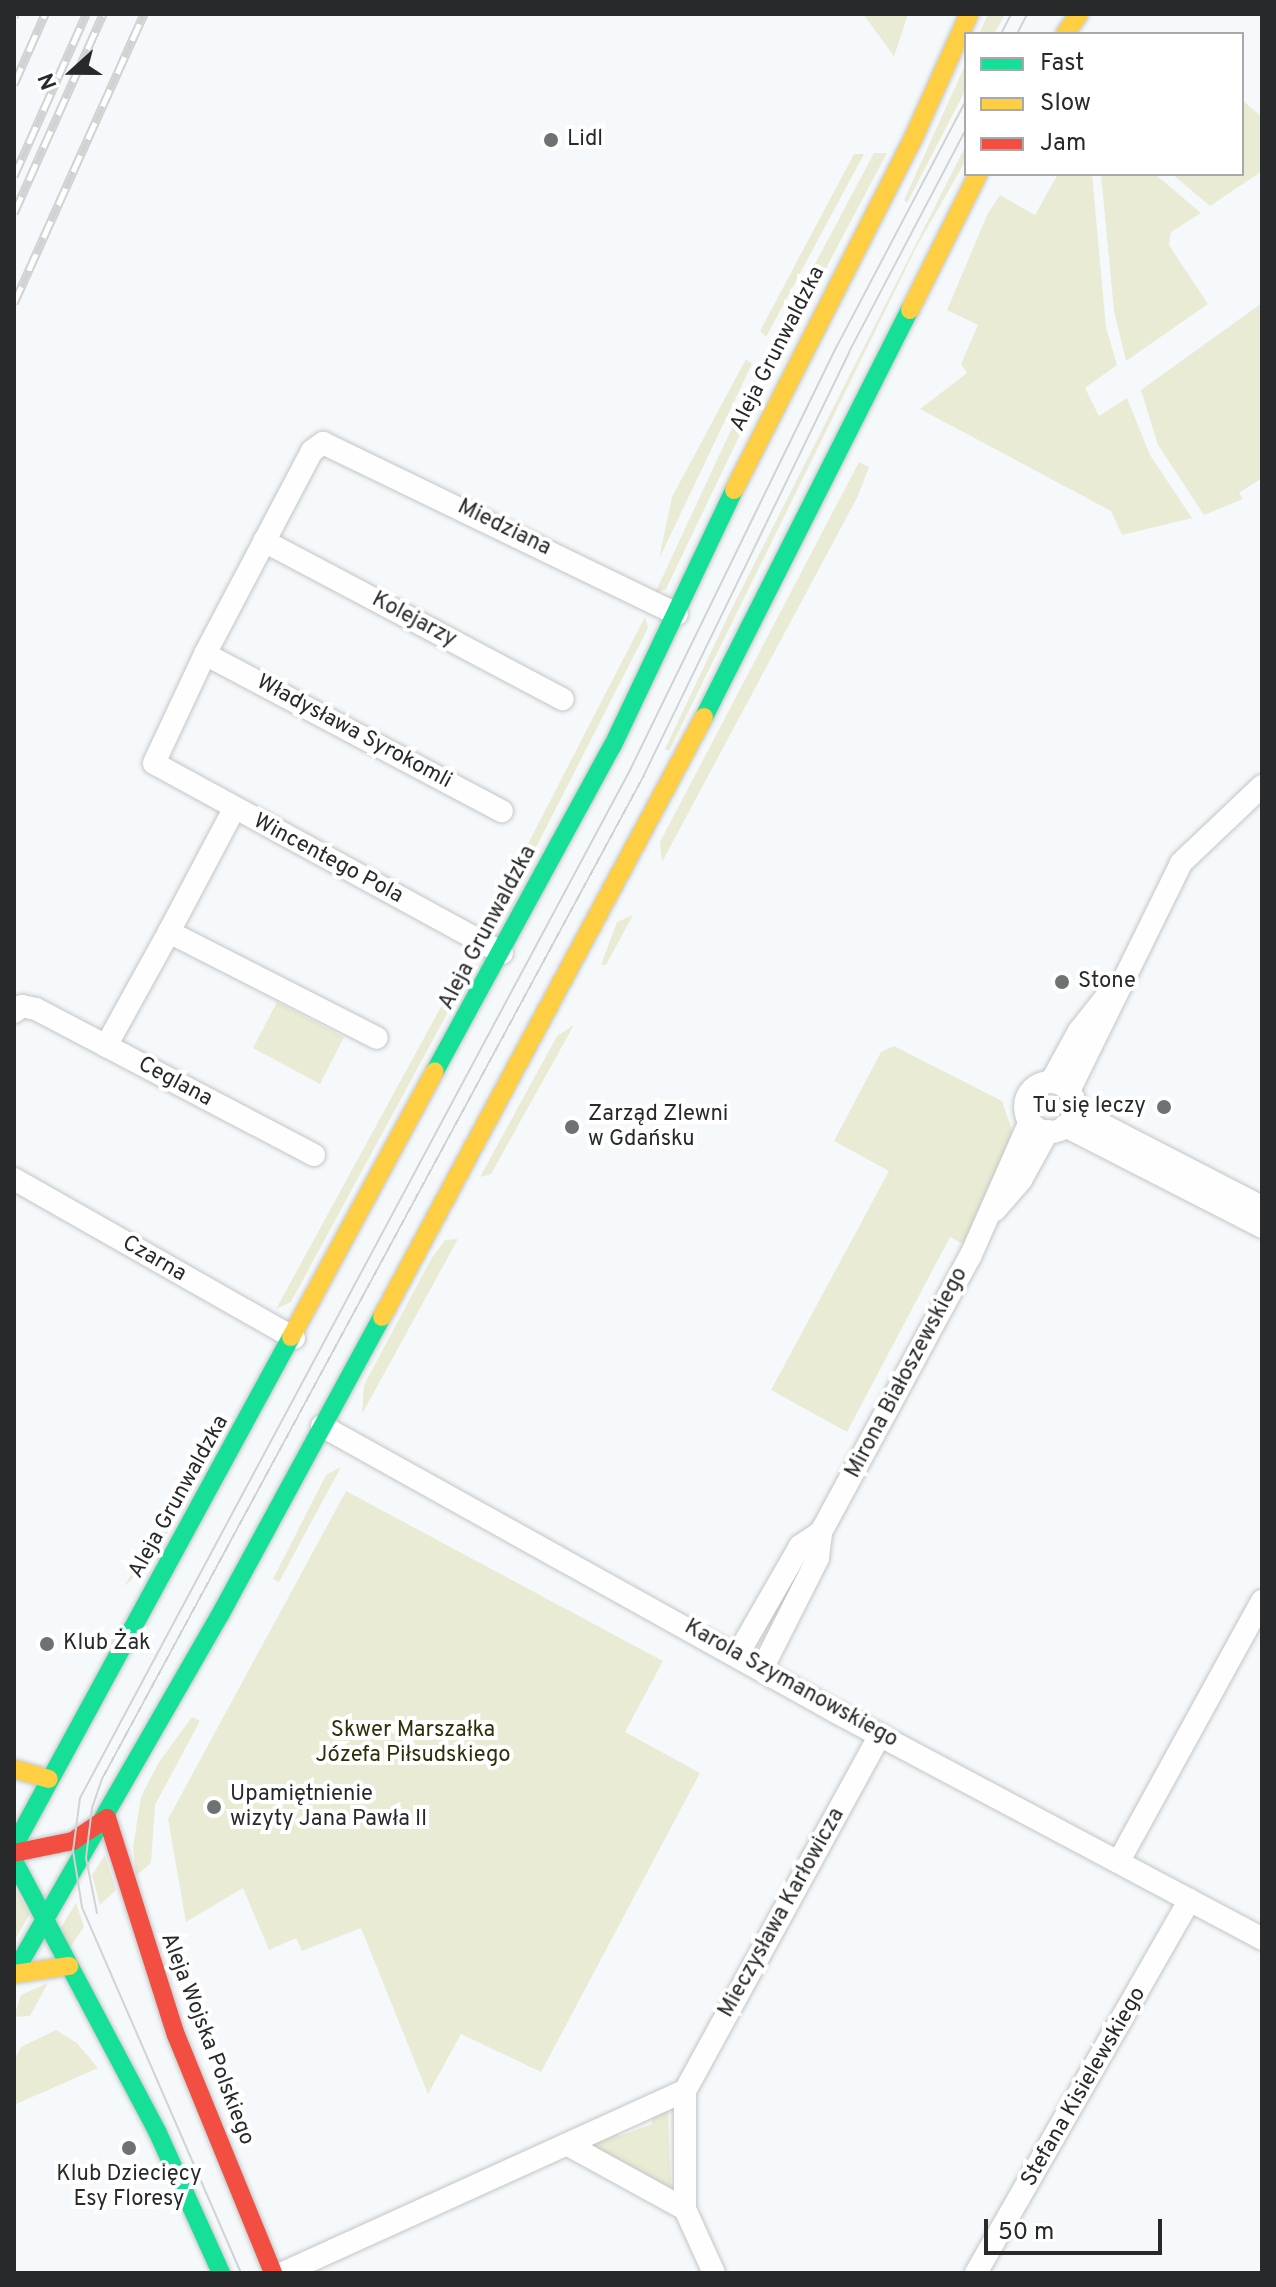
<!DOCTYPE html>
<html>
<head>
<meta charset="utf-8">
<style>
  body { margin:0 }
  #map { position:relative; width:1276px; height:2287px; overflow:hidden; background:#f6f9fb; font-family:Overpass,sans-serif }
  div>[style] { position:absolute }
  .green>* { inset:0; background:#eaebd4 }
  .roads { filter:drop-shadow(0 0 2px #c3c5c6) drop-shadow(0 0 2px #c3c5c6) }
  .street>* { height:22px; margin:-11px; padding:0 11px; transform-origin:11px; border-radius:11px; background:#fefefe }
  .street>.ring { margin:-11px; padding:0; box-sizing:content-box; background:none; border:22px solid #fefefe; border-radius:50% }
  .fast>* { height:18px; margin:-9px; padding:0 9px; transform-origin:9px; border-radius:9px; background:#16e098 }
  .slow>* { height:18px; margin:-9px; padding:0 9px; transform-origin:9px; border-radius:9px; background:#ffcf43 }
  .jam>* { height:18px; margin:-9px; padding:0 9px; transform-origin:9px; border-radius:9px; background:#f24e42 }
  .tram>* { height:2px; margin:-1px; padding:0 1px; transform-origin:1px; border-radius:1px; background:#d1d2d2 }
  .rail>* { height:9px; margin-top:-4.5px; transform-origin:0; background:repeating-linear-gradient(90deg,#fff 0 18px,#d1d2d2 0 36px); box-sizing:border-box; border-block:2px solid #d1d2d2 }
  .dots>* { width:22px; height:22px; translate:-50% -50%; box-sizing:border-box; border:4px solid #fff; border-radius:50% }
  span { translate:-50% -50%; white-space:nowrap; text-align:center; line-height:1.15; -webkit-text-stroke:8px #fff; paint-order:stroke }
  .poi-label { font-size:22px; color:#27292a }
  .left { translate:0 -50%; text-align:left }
  .right { translate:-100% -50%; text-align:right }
  .street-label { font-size:22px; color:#27292a }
  .park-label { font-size:22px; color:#302f0a }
  .frame { position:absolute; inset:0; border:16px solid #27292a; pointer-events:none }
  .legend { position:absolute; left:964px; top:32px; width:280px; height:144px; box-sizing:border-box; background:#fff; border:2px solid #a9a9aa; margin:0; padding:10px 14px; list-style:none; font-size:24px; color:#27292a }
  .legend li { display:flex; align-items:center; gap:16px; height:40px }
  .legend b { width:40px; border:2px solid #a9a9aa }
  .north { position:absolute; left:32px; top:32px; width:80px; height:80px; -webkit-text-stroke:6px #fff; paint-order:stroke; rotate:249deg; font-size:22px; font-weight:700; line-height:32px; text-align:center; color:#27292a }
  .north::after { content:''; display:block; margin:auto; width:28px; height:36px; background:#27292a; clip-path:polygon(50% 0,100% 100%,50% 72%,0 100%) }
  .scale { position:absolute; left:984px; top:2219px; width:178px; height:36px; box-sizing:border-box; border:4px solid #27292a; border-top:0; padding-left:10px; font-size:24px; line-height:28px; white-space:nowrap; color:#27292a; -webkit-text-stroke:6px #fff; paint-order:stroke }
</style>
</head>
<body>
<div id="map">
  <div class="green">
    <i style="clip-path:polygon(863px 14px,908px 14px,894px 57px,891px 52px)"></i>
    <i style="clip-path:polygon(988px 14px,1005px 14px,994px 34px,979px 34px)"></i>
    <i style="clip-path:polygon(966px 63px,966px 89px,907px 203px,904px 200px)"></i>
    <i style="clip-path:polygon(1242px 100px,1262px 117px,1262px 171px,1210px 206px,1172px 174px,1242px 174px)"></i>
    <i style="clip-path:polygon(966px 145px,966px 160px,917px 246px,669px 751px,665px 749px,729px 614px)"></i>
    <i style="clip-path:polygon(874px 153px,887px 153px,789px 338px,774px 341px)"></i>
    <i style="clip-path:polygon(854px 154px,864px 154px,766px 337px,760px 331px)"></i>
    <i style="clip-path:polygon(1058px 174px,1092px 174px,1106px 327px,1117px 365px,1085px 388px,1099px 416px,1127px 398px,1150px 455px,1192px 518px,1122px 535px,1111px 511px,920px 409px,967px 373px,961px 364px,978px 325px,947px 310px,988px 213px,1000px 195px,1035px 215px)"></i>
    <i style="clip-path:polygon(1101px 174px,1155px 174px,1201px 213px,1171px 232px,1169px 245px,1208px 304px,1126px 361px,1114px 311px)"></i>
    <i style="clip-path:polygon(1262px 303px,1262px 478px,1239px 493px,1243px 499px,1204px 515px,1158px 445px,1141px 390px)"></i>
    <i style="clip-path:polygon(746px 359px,752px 364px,659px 559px,672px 497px)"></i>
    <i style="clip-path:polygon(758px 372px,760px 390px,735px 445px,666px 589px,655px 593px)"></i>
    <i style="clip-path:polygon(859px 462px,869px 467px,858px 496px,662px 862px,660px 842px)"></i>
    <i style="clip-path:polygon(645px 617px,648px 628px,503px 912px,494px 926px,484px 929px)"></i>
    <i style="clip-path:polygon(633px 915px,606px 965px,601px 965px,617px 922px)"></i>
    <i style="clip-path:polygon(472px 950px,467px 977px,291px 1302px,276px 1309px)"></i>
    <i style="clip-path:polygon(277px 1002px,344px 1037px,320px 1084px,253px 1048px)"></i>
    <i style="clip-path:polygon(574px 1025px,491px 1174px,480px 1177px,557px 1036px)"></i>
    <i style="clip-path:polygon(894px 1046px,1002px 1101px,1013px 1133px,965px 1245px,950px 1237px,847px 1432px,771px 1390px,889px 1171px,834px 1141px,881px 1052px)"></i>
    <i style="clip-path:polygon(458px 1239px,362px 1414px,364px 1385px,431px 1259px,445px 1240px)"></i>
    <i style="clip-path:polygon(341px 1467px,279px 1582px,273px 1579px,326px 1475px)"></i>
    <i style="clip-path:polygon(189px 1471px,188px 1493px,157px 1553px,124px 1587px)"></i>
    <i style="clip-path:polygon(346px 1491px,663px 1661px,625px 1732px,700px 1773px,541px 2072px,461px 2034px,428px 2094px,361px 1928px,302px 1951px,296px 1938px,269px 1950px,243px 1888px,186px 1922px,168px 1819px)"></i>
    <i style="clip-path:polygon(192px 1717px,200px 1721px,155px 1805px,151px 1863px,136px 1876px,133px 1847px,141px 1797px,159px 1762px)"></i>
    <i style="clip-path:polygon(105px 1855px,116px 1890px,100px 1905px,92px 1875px)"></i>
    <i style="clip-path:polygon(14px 1887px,30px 1914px,14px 1941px)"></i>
    <i style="clip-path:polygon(76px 1903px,84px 1927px,70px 1947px,60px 1929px)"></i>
    <i style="clip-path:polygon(48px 1983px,30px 2016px,14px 2017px,21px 1995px)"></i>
    <i style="clip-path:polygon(56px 2030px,77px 2043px,98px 2068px,14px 2105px,14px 2060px,21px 2047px)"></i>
    <i style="clip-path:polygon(668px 2111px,671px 2192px,594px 2150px,595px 2143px,613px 2132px,620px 2136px,652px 2124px,652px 2114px)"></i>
  </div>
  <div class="roads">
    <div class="street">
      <i style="left:264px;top:541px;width:338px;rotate:27.9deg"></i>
      <i style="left:205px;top:654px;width:336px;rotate:27.9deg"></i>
      <i style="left:234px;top:809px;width:139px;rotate:117.9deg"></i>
      <i style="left:169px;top:932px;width:233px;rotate:27deg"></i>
      <i style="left:502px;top:953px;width:396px;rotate:-151.4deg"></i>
      <i style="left:154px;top:763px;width:120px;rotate:-64.9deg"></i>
      <i style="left:205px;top:654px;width:229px;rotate:-62.2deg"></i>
      <i style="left:312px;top:451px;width:14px;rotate:-36deg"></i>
      <i style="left:323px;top:443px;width:393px;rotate:25.8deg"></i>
      <i style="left:14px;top:1012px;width:10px;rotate:-37deg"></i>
      <i style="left:22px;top:1006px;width:14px;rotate:12deg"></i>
      <i style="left:36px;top:1009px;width:314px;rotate:27.7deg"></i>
      <i style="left:106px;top:1046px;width:130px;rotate:-61.1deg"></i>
      <i style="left:1051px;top:1082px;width:58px;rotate:-61.2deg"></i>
      <i style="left:1079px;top:1031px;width:50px;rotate:-51.5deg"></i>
      <i class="ring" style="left:1025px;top:1082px;width:28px;height:28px"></i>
      <i style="left:1069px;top:1091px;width:254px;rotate:-63.8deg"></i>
      <i style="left:1181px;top:863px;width:112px;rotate:-43.5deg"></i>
      <i style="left:1074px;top:1110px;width:212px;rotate:27.3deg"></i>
      <i style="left:1065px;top:1126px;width:221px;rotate:27.1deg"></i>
      <i style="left:14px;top:1179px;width:322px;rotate:29.6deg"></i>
      <i style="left:995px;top:1210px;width:40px;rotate:-49deg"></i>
      <i style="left:1021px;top:1180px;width:56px;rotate:-61.1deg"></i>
      <i style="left:322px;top:1426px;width:586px;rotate:29.1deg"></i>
      <i style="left:834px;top:1711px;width:485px;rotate:28deg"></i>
      <i style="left:738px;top:1654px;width:125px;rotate:-60.1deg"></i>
      <i style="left:800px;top:1546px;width:25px;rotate:-34deg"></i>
      <i style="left:762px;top:1669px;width:124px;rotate:-63.2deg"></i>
      <i style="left:818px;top:1558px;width:26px;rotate:-83deg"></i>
      <i style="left:821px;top:1532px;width:313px;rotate:-61.6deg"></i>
      <i style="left:970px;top:1257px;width:149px;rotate:-66.2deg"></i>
      <i style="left:1119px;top:1861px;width:297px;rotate:-61.2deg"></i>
      <i style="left:572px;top:2147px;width:129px;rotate:28.8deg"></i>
      <i style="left:283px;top:2273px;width:441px;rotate:-24.4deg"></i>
      <i style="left:714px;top:2273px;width:70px;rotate:-114.4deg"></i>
      <i style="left:685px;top:2209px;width:118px;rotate:-90deg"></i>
      <i style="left:685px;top:2091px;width:406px;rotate:-61.3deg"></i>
      <i style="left:976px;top:2273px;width:430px;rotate:-60.2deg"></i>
    </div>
    <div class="fast">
      <i style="left:704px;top:717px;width:456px;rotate:-63.2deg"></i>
      <i style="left:435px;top:1071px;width:371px;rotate:-61.4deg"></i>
      <i style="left:613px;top:745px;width:282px;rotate:-64.6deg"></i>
      <i style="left:14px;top:1846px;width:579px;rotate:-61.44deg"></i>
      <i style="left:14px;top:1861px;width:306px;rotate:62.1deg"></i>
      <i style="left:157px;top:2131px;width:156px;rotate:65.7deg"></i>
      <i style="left:14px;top:1973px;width:413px;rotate:-60.1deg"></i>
      <i style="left:220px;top:1615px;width:339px;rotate:-61.5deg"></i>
    </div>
    <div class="slow">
      <i style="left:1065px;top:34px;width:24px;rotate:-55deg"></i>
      <i style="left:910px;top:310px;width:152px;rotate:-63.4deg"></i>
      <i style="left:734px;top:490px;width:392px;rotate:-63deg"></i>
      <i style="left:912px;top:141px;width:139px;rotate:-65.8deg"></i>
      <i style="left:382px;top:1317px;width:681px;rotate:-61.78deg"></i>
      <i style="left:291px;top:1337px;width:302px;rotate:-61.6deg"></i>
      <i style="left:14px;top:1769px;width:36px;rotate:16deg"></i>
      <i style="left:14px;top:1974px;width:56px;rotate:-8.3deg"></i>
    </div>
    <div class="jam">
      <i style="left:14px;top:1853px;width:60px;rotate:-11.5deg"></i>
      <i style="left:73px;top:1841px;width:41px;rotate:-34.1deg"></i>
      <i style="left:107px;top:1818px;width:228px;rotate:72.4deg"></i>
      <i style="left:176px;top:2035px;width:257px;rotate:67.8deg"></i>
    </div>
  </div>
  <div class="tram">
    <i style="left:1001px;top:34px;width:22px;rotate:-63deg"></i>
    <i style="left:1017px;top:34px;width:22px;rotate:-63deg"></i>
    <i style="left:97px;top:1913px;width:56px;rotate:-101.3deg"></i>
    <i style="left:86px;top:1858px;width:50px;rotate:-83.2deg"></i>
    <i style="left:92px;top:1808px;width:31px;rotate:-71deg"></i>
    <i style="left:102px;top:1779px;width:1139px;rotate:-61.63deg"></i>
    <i style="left:643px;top:777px;width:472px;rotate:-64.1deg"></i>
    <i style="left:849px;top:352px;width:252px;rotate:-62.3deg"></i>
    <i style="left:241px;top:2273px;width:399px;rotate:-113.5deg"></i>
    <i style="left:82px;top:1907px;width:57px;rotate:-99.1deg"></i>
    <i style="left:73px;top:1851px;width:53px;rotate:-82.5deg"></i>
    <i style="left:80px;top:1798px;width:1166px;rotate:-61.85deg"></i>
    <i style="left:630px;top:770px;width:472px;rotate:-64deg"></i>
    <i style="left:837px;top:346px;width:278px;rotate:-62.3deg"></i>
  </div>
  <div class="rail">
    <i style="left:14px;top:17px;width:3px;rotate:-72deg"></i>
    <i style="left:14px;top:84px;width:77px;rotate:-66.1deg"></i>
    <i style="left:14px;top:176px;width:177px;rotate:-66deg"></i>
    <i style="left:14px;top:213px;width:218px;rotate:-65.9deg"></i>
    <i style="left:14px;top:303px;width:317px;rotate:-65.8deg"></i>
  </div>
  <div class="dots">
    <i style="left:551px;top:140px;background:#6f7273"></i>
    <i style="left:1062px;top:982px;background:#6f7273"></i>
    <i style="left:1164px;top:1107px;background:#6f7273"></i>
    <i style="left:572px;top:1127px;background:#6f7273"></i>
    <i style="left:47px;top:1644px;background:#6f7273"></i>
    <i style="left:214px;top:1807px;background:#6f7273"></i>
    <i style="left:129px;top:2148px;background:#6f7273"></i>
  </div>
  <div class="poi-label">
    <span class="left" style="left:567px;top:140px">Lidl</span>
    <span class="left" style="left:1078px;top:982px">Stone</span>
    <span class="right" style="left:1146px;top:1107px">Tu się leczy</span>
    <span class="left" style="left:588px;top:1127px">Zarząd Zlewni<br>w Gdańsku</span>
    <span class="left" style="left:63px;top:1644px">Klub Żak</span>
    <span class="left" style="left:230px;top:1807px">Upamiętnienie<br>wizyty Jana Pawła II</span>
    <span style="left:129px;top:2187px">Klub Dziecięcy<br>Esy Floresy</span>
  </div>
  <div class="street-label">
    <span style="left:778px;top:349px;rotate:-63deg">Aleja Grunwaldzka</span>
    <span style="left:504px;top:528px;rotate:26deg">Miedziana</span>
    <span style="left:414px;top:620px;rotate:28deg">Kolejarzy</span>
    <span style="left:354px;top:732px;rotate:28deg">Władysława Syrokomli</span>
    <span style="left:328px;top:859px;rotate:28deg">Wincentego Pola</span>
    <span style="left:488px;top:928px;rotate:-62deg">Aleja Grunwaldzka</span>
    <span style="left:175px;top:1082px;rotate:28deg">Ceglana</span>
    <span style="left:154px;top:1259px;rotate:30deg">Czarna</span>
    <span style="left:907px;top:1373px;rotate:-62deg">Mirona Białoszewskiego</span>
    <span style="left:179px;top:1497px;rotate:-61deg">Aleja Grunwaldzka</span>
    <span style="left:791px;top:1684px;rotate:29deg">Karola Szymanowskiego</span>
    <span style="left:782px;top:1913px;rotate:-61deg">Mieczysława Karłowicza</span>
    <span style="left:207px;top:2039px;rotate:69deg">Aleja Wojska Polskiego</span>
    <span style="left:1084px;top:2087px;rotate:-60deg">Stefana Kisielewskiego</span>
  </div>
  <div class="park-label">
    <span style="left:413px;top:1743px">Skwer Marszałka<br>Józefa Piłsudskiego</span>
  </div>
  <div class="frame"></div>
  <ul class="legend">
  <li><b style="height:10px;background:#16e098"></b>Fast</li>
  <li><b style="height:10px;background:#ffcf43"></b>Slow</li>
  <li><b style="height:10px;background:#f24e42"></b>Jam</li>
  </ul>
  <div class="north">N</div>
  <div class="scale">50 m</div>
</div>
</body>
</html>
